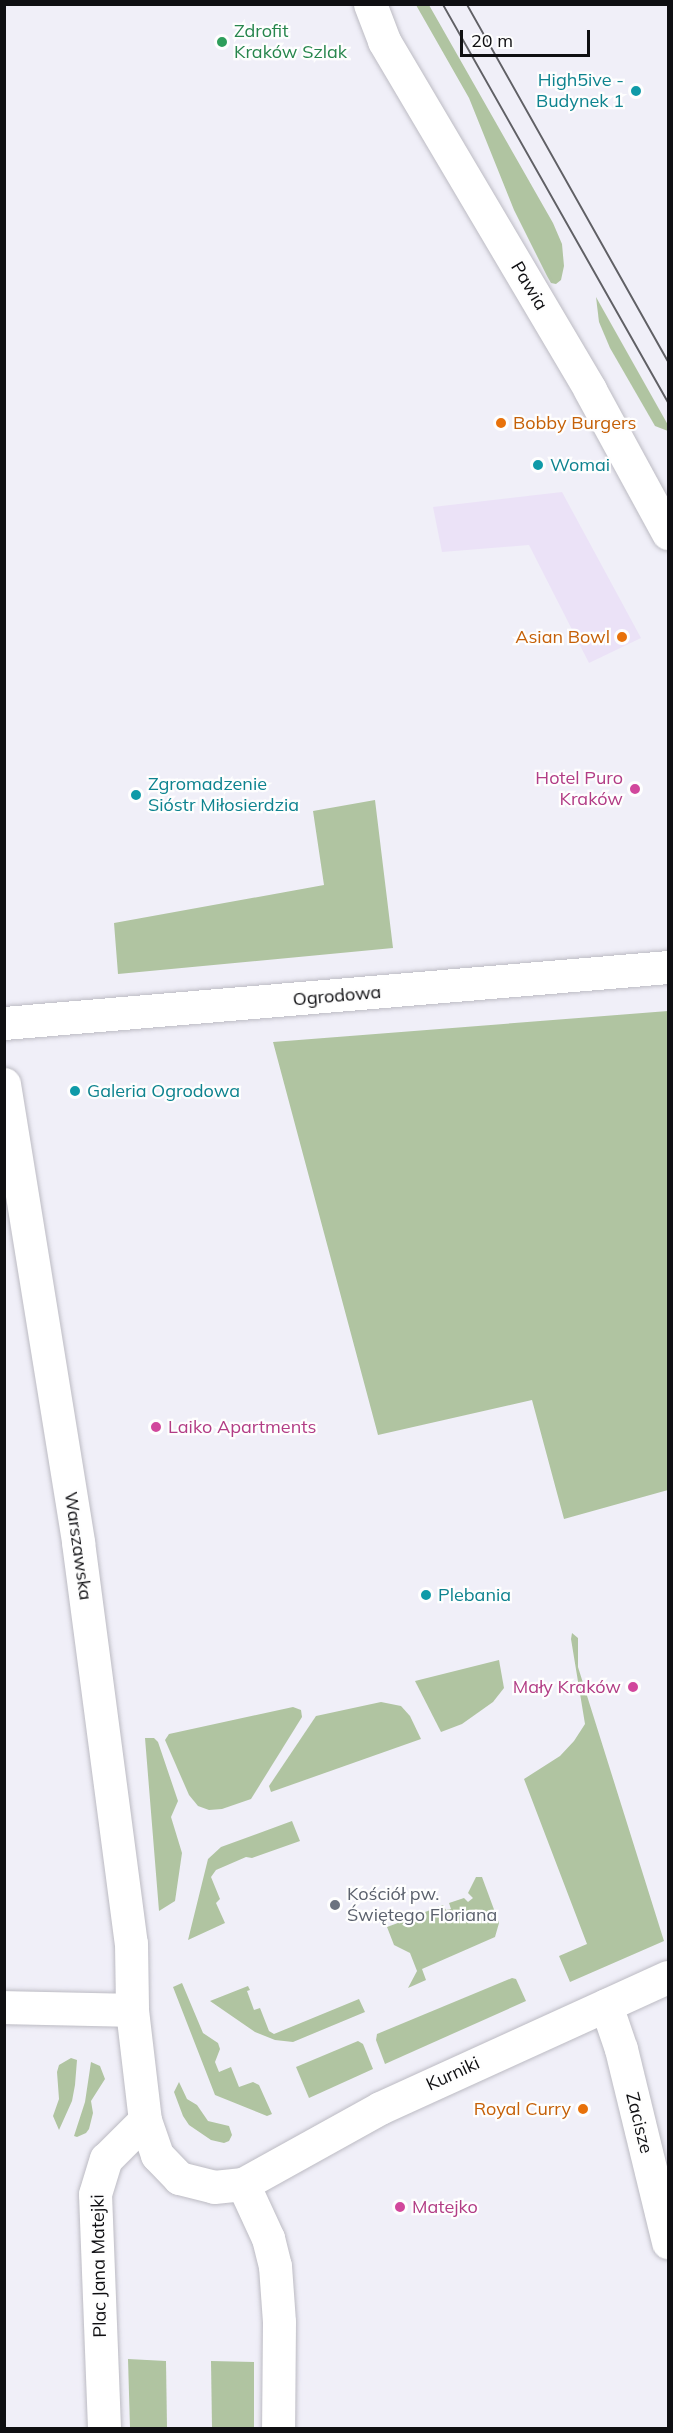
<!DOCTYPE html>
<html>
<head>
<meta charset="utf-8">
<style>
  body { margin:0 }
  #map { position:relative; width:673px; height:2433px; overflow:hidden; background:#f0eff8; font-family:Mulish,sans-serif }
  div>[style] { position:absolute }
  .commercial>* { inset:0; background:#ebe2f7 }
  .green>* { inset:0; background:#b0c4a1 }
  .roads { filter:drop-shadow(0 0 2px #bcbbc3) drop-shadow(0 0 2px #bcbbc3) }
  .street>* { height:33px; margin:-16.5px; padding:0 16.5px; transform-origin:16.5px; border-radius:16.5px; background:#fff }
  .tram>* { height:1.5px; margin:-0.75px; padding:0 0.75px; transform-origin:0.75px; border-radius:0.75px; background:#606065 }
  .dots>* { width:16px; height:16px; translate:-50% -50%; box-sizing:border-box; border:3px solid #fefefe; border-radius:50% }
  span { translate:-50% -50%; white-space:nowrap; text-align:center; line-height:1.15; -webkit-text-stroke:4.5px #fefefe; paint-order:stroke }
  .leisure-label { font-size:18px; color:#27864d }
  .left { translate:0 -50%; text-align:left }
  .culture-label { font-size:18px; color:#0d838f }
  .right { translate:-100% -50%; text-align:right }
  .street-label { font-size:18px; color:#0f0f12 }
  .food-label { font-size:18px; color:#c56008 }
  .hotel-label { font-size:18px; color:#b23c85 }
  .worship-label { font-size:18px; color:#5b616d }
  .frame { position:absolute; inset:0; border:6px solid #0f0f12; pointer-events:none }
  .scale { position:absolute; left:460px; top:30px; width:130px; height:27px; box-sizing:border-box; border:3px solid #0f0f12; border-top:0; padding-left:8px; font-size:18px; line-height:21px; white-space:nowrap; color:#0f0f12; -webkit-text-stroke:4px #fefefe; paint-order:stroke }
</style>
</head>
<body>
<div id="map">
  <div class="commercial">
    <i style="clip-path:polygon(562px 492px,641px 638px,589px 663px,529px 545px,442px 552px,433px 507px)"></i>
  </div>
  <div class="green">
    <i style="clip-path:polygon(416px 5px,429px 5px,553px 223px,562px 244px,564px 266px,561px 280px,556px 284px,551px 283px,547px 276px,514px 210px,469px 98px)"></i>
    <i style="clip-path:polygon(596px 297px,668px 425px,668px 431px,655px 426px,610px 348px,599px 322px)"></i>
    <i style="clip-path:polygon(375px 800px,393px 948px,118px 974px,114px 923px,324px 885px,313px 811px)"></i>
    <i style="clip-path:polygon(668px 1011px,668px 1490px,564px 1519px,532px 1400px,378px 1435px,273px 1042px)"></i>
    <i style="clip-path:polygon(572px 1633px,578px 1638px,578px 1667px,664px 1941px,570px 1982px,559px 1956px,587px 1944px,524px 1779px,560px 1756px,574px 1741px,585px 1724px,571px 1639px)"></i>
    <i style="clip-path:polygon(499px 1660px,504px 1688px,493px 1702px,462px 1724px,441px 1732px,415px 1681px)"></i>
    <i style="clip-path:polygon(381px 1702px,401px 1706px,410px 1716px,421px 1739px,271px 1792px,269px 1786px,316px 1716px)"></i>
    <i style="clip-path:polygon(293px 1707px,301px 1710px,302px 1717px,251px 1799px,222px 1809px,209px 1810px,198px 1806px,189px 1795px,165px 1740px,169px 1734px)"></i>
    <i style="clip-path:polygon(145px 1738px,154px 1738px,158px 1742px,178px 1801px,171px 1817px,182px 1853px,175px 1901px,159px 1911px)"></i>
    <i style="clip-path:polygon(292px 1821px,300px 1841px,252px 1858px,246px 1857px,216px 1870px,211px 1877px,220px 1899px,216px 1903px,225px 1923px,188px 1940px,208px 1859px,221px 1847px)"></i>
    <i style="clip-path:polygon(476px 1877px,482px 1877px,499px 1923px,495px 1937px,422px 1969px,426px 1980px,408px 1988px,417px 1971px,410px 1953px,394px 1945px,387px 1927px,414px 1917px,416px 1922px,422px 1920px,420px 1914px,443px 1905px,446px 1910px,451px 1909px,449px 1903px,464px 1898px,468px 1902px,473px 1898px,468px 1893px)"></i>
    <i style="clip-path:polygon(512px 1978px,516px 1979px,526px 2001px,385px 2064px,376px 2040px,377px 2034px)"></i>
    <i style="clip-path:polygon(182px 1983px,203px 2033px,218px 2043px,220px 2049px,215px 2062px,219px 2072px,231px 2067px,239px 2087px,253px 2082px,259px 2085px,272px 2114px,267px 2116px,215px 2095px,173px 1987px)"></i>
    <i style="clip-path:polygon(248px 1986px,250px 1990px,247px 1991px,254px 2010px,260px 2008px,269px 2031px,274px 2034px,359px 1999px,365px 2012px,293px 2042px,275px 2040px,255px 2032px,210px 2001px)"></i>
    <i style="clip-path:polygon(358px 2041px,363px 2044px,373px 2069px,309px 2098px,296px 2067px)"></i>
    <i style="clip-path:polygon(71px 2058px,77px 2060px,75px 2085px,72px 2101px,59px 2130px,53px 2116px,59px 2099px,57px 2072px,59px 2065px)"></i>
    <i style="clip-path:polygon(91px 2062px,100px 2066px,105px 2079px,91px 2101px,93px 2113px,89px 2129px,86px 2133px,77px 2137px,74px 2136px,85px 2102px)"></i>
    <i style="clip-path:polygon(179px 2082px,187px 2099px,197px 2105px,208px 2121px,229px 2126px,232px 2135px,229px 2141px,224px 2143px,211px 2140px,189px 2125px,183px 2116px,174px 2092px)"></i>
    <i style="clip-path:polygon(128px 2359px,166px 2361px,167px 2428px,130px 2428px)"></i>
    <i style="clip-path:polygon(211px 2361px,254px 2362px,254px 2428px,212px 2428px)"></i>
  </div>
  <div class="roads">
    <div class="street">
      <i style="left:370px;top:4px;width:40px;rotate:69deg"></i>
      <i style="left:384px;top:41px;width:405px;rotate:59.4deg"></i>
      <i style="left:590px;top:390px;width:163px;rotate:61.4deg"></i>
      <i style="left:4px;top:1023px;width:666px;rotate:-4.82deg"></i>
      <i style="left:4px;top:1084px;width:464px;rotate:80.8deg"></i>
      <i style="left:78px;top:1542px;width:404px;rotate:82.5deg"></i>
      <i style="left:131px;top:1943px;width:67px;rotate:89.1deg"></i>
      <i style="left:132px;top:2010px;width:111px;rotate:83.3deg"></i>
      <i style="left:145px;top:2120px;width:37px;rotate:71deg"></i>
      <i style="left:157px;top:2155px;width:32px;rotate:46deg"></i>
      <i style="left:179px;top:2178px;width:36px;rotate:14deg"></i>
      <i style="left:214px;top:2187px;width:29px;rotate:-6deg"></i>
      <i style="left:243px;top:2184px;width:157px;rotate:-29deg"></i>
      <i style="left:380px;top:2108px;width:316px;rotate:-24.5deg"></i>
      <i style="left:606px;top:2005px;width:46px;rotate:71.2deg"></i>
      <i style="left:621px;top:2049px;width:199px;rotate:76.3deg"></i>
      <i style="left:4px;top:2007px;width:128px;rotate:1.3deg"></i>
      <i style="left:243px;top:2184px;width:60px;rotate:65.2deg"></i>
      <i style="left:268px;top:2238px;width:29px;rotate:76deg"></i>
      <i style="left:275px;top:2266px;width:56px;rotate:85.9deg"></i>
      <i style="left:279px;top:2322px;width:106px;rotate:90.5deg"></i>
      <i style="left:104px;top:2428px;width:234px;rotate:-92.2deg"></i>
      <i style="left:95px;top:2194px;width:37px;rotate:-73deg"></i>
      <i style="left:106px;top:2159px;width:55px;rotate:-45deg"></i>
    </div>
  </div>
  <div class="tram">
    <i style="left:443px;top:4px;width:457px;rotate:60.5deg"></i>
    <i style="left:467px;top:4px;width:409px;rotate:60.6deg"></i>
  </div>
  <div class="dots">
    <i style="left:222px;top:42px;background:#2e9e5b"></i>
    <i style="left:636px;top:91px;background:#0f9aa8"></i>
    <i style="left:501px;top:423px;background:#e8710a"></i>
    <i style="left:538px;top:465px;background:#0f9aa8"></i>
    <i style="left:622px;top:637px;background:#e8710a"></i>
    <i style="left:635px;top:789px;background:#d1479c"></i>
    <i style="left:136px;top:795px;background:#0f9aa8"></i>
    <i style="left:75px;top:1091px;background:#0f9aa8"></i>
    <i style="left:156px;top:1427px;background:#d1479c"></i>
    <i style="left:426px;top:1595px;background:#0f9aa8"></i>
    <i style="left:633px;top:1687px;background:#d1479c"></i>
    <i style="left:335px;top:1905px;background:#6b7280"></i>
    <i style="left:583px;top:2109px;background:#e8710a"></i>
    <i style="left:400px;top:2207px;background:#d1479c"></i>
  </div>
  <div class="leisure-label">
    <span class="left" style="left:234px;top:42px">Zdrofit<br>Kraków Szlak</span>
  </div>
  <div class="culture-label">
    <span class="right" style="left:624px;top:91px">High5ive -<br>Budynek 1</span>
    <span class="left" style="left:550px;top:465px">Womai</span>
    <span class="left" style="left:148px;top:795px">Zgromadzenie<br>Sióstr Miłosierdzia</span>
    <span class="left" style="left:87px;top:1091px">Galeria Ogrodowa</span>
    <span class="left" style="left:438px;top:1595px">Plebania</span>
  </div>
  <div class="street-label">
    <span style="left:529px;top:286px;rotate:59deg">Pawia</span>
    <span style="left:337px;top:996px;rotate:-5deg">Ogrodowa</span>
    <span style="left:78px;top:1546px;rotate:82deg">Warszawska</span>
    <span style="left:453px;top:2074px;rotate:-25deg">Kurniki</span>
    <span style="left:639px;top:2123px;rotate:76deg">Zacisze</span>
    <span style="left:99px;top:2266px;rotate:-91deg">Plac Jana Matejki</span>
  </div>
  <div class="food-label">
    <span class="left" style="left:513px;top:423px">Bobby Burgers</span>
    <span class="right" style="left:610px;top:637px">Asian Bowl</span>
    <span class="right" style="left:571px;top:2109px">Royal Curry</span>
  </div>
  <div class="hotel-label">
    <span class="right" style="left:623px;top:789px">Hotel Puro<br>Kraków</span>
    <span class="left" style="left:168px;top:1427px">Laiko Apartments</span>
    <span class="right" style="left:621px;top:1687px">Mały Kraków</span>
    <span class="left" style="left:412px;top:2207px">Matejko</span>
  </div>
  <div class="worship-label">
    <span class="left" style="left:347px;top:1905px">Kościół pw.<br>Świętego Floriana</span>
  </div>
  <div class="frame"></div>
  <div class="scale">20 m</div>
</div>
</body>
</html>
